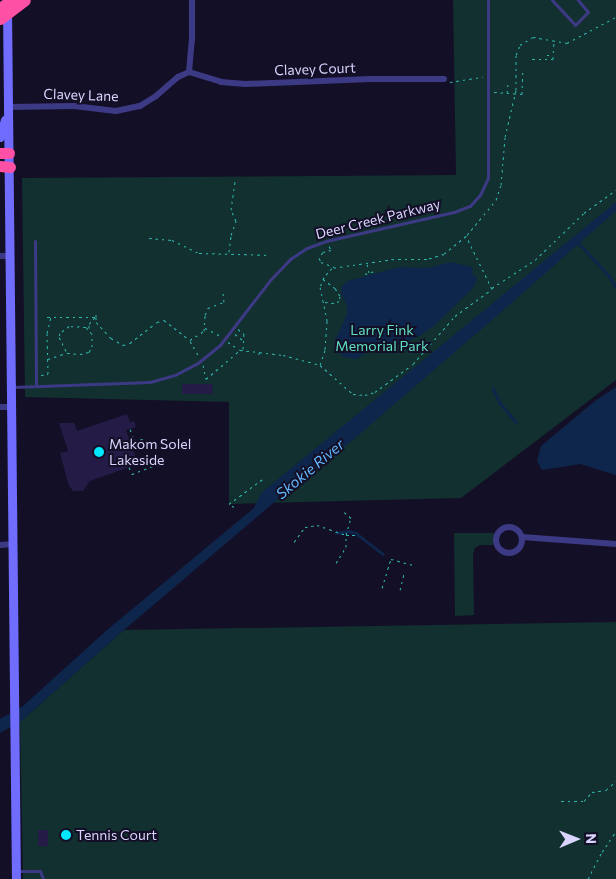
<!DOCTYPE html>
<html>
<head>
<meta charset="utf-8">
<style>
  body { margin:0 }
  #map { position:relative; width:616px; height:879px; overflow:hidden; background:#130f26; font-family:Commissioner,sans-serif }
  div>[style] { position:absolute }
  .green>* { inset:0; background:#12302f }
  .water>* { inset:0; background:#0e264b }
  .stream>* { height:2.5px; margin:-1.25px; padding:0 1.25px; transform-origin:1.25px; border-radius:1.25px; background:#0e264b }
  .building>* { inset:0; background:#241b47 }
  .path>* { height:1px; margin-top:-0.5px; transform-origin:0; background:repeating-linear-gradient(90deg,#30b8af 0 2.5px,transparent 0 6.5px) }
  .service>* { height:3px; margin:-1.5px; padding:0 1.5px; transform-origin:1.5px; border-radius:1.5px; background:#3d3a85 }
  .minor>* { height:6px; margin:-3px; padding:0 3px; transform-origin:3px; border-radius:3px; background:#3d3a85 }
  .minor>.ring { margin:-3px; padding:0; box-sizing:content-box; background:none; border:6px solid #3d3a85; border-radius:50% }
  .secondary>* { height:9px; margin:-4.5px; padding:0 4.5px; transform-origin:4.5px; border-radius:4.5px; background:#6f6cfe }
  .motorway>* { height:11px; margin:-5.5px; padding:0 5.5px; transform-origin:5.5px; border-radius:5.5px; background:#fe50a5 }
  .dots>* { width:14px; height:14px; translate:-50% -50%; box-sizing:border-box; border:2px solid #130f26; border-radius:50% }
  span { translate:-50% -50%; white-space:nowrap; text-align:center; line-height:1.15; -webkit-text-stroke:4px #130f26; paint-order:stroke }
  .street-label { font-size:14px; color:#d9d5ff }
  .park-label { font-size:14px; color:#60e0bf }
  .poi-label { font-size:14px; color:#d9d5ff }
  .left { translate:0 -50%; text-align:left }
  .water-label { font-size:15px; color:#63b8fe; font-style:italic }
  .north { position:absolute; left:551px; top:814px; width:50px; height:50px; -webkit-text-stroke:4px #130f26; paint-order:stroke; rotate:89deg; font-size:14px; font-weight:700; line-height:20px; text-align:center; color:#d9d5ff }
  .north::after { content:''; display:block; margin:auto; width:18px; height:22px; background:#d9d5ff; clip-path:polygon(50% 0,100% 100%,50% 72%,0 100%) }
</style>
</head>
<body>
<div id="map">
  <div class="green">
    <i style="clip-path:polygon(453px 0,616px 0,616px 380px,461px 498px,229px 504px,229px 402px,25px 397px,22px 178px,456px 175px)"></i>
    <i style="clip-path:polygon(454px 533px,494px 533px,493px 545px,480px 545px,475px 548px,473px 554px,474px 615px,455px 616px)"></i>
    <i style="clip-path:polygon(616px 622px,616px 879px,23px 879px,20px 722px,124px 630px)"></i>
  </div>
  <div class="water">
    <i style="clip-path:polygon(616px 202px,616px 211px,492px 320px,340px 451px,305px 476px,124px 630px,20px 722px,0 733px,0 719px,23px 706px,107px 630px,254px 508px,261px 493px)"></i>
    <i style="clip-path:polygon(451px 262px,472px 267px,473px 275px,477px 277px,476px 282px,473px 288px,434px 326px,418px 337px,399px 344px,376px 346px,356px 359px,344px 357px,337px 351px,335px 341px,347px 314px,347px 305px,341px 294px,342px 286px,348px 281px,399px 267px,428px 268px)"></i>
    <i style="clip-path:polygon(616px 387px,616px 475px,580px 464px,542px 470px,537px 461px,541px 446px,595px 401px)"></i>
  </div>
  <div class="stream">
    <i style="left:578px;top:242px;width:47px;rotate:47.6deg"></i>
    <i style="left:610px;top:277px;width:12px;rotate:59deg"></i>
    <i style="left:493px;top:388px;width:17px;rotate:65deg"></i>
    <i style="left:500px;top:403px;width:25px;rotate:50deg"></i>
    <i style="left:336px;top:533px;width:12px;rotate:-9deg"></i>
    <i style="left:348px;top:531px;width:8px;rotate:14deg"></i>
    <i style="left:356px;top:533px;width:34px;rotate:38deg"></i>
  </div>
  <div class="building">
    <i style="clip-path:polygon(182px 384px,212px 384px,213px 394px,182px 394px)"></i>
    <i style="clip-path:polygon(127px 414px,130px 422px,134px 421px,136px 427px,126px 430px,138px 464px,90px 481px,83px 491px,73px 491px,69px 486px,60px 453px,68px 451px,59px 423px,74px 423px,77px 431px)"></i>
    <i style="clip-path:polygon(38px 830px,48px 830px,48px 846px,38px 846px)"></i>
  </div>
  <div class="path">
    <i style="left:547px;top:55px;width:6px"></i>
    <i style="left:532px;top:59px;width:21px"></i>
    <i style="left:553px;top:59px;width:18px;rotate:-87deg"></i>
    <i style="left:450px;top:82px;width:33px;rotate:-9deg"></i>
    <i style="left:494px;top:92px;width:28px;rotate:4deg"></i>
    <i style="left:522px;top:94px;width:24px;rotate:-88deg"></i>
    <i style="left:507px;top:93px;width:10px;rotate:-84deg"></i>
    <i style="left:467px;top:235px;width:45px;rotate:-50.4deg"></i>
    <i style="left:496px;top:200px;width:16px;rotate:-72deg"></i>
    <i style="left:501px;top:185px;width:48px;rotate:-85.2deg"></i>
    <i style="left:505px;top:137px;width:48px;rotate:-76.8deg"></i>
    <i style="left:516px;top:90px;width:35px;rotate:-90deg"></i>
    <i style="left:516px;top:55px;width:11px;rotate:-68deg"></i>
    <i style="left:520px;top:45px;width:15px;rotate:-32deg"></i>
    <i style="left:533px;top:37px;width:35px;rotate:10deg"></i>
    <i style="left:567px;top:43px;width:55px;rotate:-28deg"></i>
    <i style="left:149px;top:238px;width:23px;rotate:5deg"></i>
    <i style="left:172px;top:240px;width:30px;rotate:26deg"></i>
    <i style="left:199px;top:253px;width:71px;rotate:1.6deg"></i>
    <i style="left:329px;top:246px;width:4px;rotate:63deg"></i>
    <i style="left:331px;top:250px;width:8px;rotate:166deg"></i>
    <i style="left:323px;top:252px;width:7px;rotate:124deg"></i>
    <i style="left:319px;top:258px;width:4px;rotate:63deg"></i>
    <i style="left:321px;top:262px;width:14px;rotate:21deg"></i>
    <i style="left:229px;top:252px;width:17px;rotate:-83deg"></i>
    <i style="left:231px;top:235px;width:15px;rotate:-70deg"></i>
    <i style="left:236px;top:221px;width:12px;rotate:-114deg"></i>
    <i style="left:231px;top:210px;width:30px;rotate:-82deg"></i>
    <i style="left:367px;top:264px;width:9px;rotate:77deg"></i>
    <i style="left:365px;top:274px;width:9px;rotate:-18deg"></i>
    <i style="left:323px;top:279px;width:15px;rotate:37deg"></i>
    <i style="left:335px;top:288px;width:9px;rotate:58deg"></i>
    <i style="left:340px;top:296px;width:5px;rotate:101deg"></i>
    <i style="left:339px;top:301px;width:5px;rotate:158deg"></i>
    <i style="left:334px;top:303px;width:10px;rotate:-174deg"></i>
    <i style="left:492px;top:288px;width:51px;rotate:-33.1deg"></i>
    <i style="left:535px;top:260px;width:68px;rotate:-43.8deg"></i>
    <i style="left:584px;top:213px;width:39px;rotate:-36deg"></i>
    <i style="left:47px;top:317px;width:49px"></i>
    <i style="left:96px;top:317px;width:5px;rotate:-90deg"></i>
    <i style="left:96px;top:317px;width:5px;rotate:90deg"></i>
    <i style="left:96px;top:322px;width:22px;rotate:47deg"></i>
    <i style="left:111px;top:338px;width:14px;rotate:30deg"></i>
    <i style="left:123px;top:345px;width:7px;rotate:-16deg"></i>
    <i style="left:130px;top:343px;width:34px;rotate:-38deg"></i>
    <i style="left:157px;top:322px;width:7px;rotate:-16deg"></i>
    <i style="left:164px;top:320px;width:33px;rotate:38deg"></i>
    <i style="left:190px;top:340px;width:17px;rotate:-33deg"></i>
    <i style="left:204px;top:331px;width:16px;rotate:-86deg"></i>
    <i style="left:205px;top:315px;width:8px;rotate:-67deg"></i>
    <i style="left:208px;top:308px;width:17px;rotate:-21deg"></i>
    <i style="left:224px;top:302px;width:10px;rotate:-96deg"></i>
    <i style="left:89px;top:328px;width:4px;rotate:-90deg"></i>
    <i style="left:89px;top:324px;width:9px;rotate:-49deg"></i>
    <i style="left:205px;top:328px;width:16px;rotate:27deg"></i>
    <i style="left:238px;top:329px;width:8px;rotate:40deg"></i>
    <i style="left:244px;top:334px;width:15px;rotate:94deg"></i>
    <i style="left:235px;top:334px;width:11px;rotate:38deg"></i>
    <i style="left:190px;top:341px;width:16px;rotate:60deg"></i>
    <i style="left:228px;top:342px;width:14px;rotate:34deg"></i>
    <i style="left:240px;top:350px;width:43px;rotate:6.6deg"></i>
    <i style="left:283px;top:355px;width:38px;rotate:15deg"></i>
    <i style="left:320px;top:365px;width:44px;rotate:41.3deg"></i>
    <i style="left:353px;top:394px;width:12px;rotate:5deg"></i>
    <i style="left:365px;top:395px;width:10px;rotate:-17deg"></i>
    <i style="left:375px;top:392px;width:47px;rotate:-36.4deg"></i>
    <i style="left:413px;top:364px;width:64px;rotate:-48.8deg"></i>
    <i style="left:455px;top:316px;width:46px;rotate:-36.1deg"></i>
    <i style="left:492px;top:289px;width:59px;rotate:-116.1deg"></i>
    <i style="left:466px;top:236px;width:28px;rotate:141deg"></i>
    <i style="left:444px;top:254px;width:18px;rotate:164deg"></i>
    <i style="left:427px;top:259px;width:33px;rotate:180deg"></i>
    <i style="left:394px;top:259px;width:63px;rotate:171.7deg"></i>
    <i style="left:332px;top:268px;width:12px;rotate:132deg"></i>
    <i style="left:324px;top:277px;width:11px;rotate:112deg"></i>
    <i style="left:320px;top:287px;width:35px;rotate:78deg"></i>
    <i style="left:327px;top:321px;width:29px;rotate:94deg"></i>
    <i style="left:325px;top:350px;width:16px;rotate:108deg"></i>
    <i style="left:259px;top:352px;width:5px;rotate:90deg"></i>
    <i style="left:48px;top:359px;width:20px;rotate:-18deg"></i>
    <i style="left:67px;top:353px;width:13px;rotate:4deg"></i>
    <i style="left:80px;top:354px;width:9px;rotate:-13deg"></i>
    <i style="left:89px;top:352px;width:6px;rotate:-59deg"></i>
    <i style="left:92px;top:347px;width:13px;rotate:-90deg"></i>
    <i style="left:92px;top:334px;width:9px;rotate:-131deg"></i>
    <i style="left:86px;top:327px;width:17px;rotate:-177deg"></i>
    <i style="left:69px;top:326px;width:11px;rotate:142deg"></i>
    <i style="left:60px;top:333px;width:4px;rotate:104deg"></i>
    <i style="left:59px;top:337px;width:18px;rotate:63deg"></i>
    <i style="left:203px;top:365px;width:14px;rotate:78deg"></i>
    <i style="left:206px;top:379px;width:43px;rotate:-40.3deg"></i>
    <i style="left:41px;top:375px;width:7px;rotate:-8deg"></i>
    <i style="left:48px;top:374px;width:41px;rotate:-91.4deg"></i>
    <i style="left:47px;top:333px;width:16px;rotate:-76deg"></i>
    <i style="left:130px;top:429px;width:12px;rotate:70deg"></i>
    <i style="left:134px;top:440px;width:12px;rotate:-5deg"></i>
    <i style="left:129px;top:467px;width:8px;rotate:67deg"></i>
    <i style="left:132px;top:474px;width:25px;rotate:-21deg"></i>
    <i style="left:234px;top:507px;width:6px;rotate:-149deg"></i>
    <i style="left:229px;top:504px;width:44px;rotate:-36.6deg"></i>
    <i style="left:294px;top:542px;width:19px;rotate:-54deg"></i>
    <i style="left:305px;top:527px;width:12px;rotate:-9deg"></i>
    <i style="left:317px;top:525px;width:31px;rotate:19deg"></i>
    <i style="left:346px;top:535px;width:18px;rotate:-74deg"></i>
    <i style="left:351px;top:518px;width:9px;rotate:-139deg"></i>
    <i style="left:336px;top:563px;width:19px;rotate:-58deg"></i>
    <i style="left:346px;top:547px;width:12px;rotate:-90deg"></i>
    <i style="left:346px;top:535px;width:13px"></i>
    <i style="left:382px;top:588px;width:30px;rotate:-73deg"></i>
    <i style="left:391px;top:559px;width:24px;rotate:15deg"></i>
    <i style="left:400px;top:590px;width:16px;rotate:-76deg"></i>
    <i style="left:561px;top:801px;width:23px"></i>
    <i style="left:584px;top:801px;width:12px;rotate:-48deg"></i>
    <i style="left:592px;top:792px;width:14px;rotate:-8deg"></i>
    <i style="left:606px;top:790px;width:13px;rotate:-42deg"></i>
    <i style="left:588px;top:879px;width:30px;rotate:-63deg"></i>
    <i style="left:602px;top:852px;width:25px;rotate:-56deg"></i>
  </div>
  <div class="service">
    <i style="left:552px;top:0;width:34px;rotate:47deg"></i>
    <i style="left:575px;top:25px;width:18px;rotate:-45deg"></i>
    <i style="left:588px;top:12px;width:16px;rotate:-130deg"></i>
    <i style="left:35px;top:241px;width:145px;rotate:89.6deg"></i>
    <i style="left:13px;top:387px;width:137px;rotate:-2.1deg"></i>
    <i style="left:150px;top:382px;width:26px;rotate:-16deg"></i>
    <i style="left:175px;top:375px;width:27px;rotate:-28deg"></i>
    <i style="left:199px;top:362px;width:27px;rotate:-39deg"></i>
    <i style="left:220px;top:345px;width:83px;rotate:-52.3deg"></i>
    <i style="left:271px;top:279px;width:28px;rotate:-46deg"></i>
    <i style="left:290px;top:259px;width:20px;rotate:-33deg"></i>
    <i style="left:307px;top:248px;width:20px;rotate:-20deg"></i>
    <i style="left:326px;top:241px;width:131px;rotate:-12.8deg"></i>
    <i style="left:454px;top:212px;width:17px;rotate:-21deg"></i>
    <i style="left:470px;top:206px;width:15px;rotate:-48deg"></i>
    <i style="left:480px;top:195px;width:19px;rotate:-65deg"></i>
    <i style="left:488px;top:178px;width:178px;rotate:-90deg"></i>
    <i style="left:17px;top:871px;width:23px"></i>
    <i style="left:40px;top:871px;width:9px;rotate:69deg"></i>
  </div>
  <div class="minor">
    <i style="left:189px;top:72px;width:34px;rotate:17deg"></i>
    <i style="left:221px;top:82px;width:24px;rotate:5deg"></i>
    <i style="left:245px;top:84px;width:125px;rotate:-2.3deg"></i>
    <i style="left:370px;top:79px;width:74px"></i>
    <i style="left:7px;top:107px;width:67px;rotate:-0.9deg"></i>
    <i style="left:74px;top:106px;width:42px;rotate:6.8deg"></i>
    <i style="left:116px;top:111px;width:25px;rotate:-12deg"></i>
    <i style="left:140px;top:106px;width:19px;rotate:-32deg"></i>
    <i style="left:156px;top:96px;width:29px;rotate:-41deg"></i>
    <i style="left:178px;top:77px;width:12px;rotate:-24deg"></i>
    <i style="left:189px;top:72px;width:32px;rotate:-85deg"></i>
    <i style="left:192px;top:40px;width:40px;rotate:-90deg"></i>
    <i style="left:0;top:256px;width:11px"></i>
    <i style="left:0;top:407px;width:12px"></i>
    <i class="ring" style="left:496px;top:527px;width:20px;height:20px"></i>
    <i style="left:522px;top:537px;width:94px;rotate:4.3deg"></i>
    <i style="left:0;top:545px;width:13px;rotate:-4deg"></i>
  </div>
  <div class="secondary">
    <i style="left:7px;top:9px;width:870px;rotate:89.41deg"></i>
    <i style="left:0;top:137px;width:18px;rotate:-74deg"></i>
  </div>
  <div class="motorway">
    <i style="left:0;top:8px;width:14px;rotate:-36deg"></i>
    <i style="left:0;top:19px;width:31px;rotate:-37deg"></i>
    <i style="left:0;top:153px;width:9px"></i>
    <i style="left:0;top:166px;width:10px;rotate:6deg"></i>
  </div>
  <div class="dots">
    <i style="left:99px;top:452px;background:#01e7fe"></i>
    <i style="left:66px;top:835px;background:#01e7fe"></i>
  </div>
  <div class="street-label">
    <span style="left:315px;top:69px;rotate:-2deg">Clavey Court</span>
    <span style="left:81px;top:95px;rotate:2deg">Clavey Lane</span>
    <span style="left:378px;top:219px;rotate:-14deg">Deer Creek Parkway</span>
  </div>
  <div class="park-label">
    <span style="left:382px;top:338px">Larry Fink<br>Memorial Park</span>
  </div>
  <div class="poi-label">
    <span class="left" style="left:109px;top:452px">Makom Solel<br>Lakeside</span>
    <span class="left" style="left:76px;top:835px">Tennis Court</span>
  </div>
  <div class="water-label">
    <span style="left:310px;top:469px;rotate:-40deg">Skokie River</span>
  </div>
  <div class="north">N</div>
</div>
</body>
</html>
